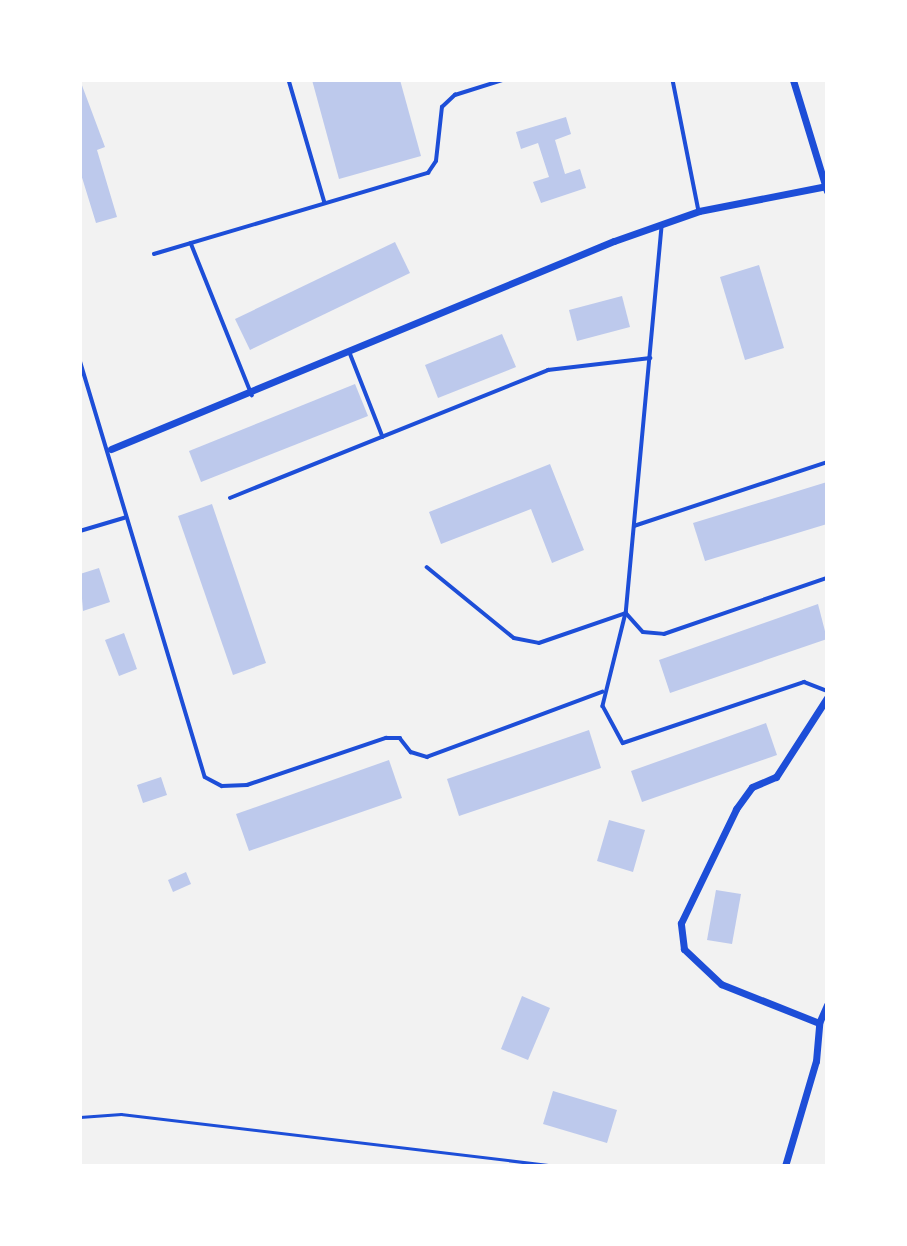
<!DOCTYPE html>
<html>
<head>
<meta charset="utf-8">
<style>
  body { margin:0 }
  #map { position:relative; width:907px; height:1246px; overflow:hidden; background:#f2f2f2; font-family:"Fira Sans Condensed",sans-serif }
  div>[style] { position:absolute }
  .building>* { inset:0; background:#bdc9ec }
  .path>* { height:2.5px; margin:-1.25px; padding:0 1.25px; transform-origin:1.25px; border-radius:1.25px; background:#1d4ed8 }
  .service>* { height:3.5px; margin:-1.75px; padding:0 1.75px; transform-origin:1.75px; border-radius:1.75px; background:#1d4ed8 }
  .minor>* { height:7px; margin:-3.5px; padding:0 3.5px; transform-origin:3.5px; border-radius:3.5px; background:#1d4ed8 }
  span { translate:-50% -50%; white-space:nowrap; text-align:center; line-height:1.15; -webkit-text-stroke:5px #fff; paint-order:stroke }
  .frame { position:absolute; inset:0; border:82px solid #fff; pointer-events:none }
</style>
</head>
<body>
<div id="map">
  <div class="building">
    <i style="clip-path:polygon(80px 80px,105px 147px,97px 150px,117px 217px,96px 223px,80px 171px)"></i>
    <i style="clip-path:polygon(312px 80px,400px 80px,421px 156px,339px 179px)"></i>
    <i style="clip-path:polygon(566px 117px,571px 134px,555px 140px,565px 174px,580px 169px,586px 188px,541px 203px,533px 182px,549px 177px,538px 143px,521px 149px,516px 132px)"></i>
    <i style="clip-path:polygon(395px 242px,410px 273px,250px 350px,235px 319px)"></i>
    <i style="clip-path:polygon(759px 265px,784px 348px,745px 360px,720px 277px)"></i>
    <i style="clip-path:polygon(622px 296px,630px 327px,577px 341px,569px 310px)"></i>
    <i style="clip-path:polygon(502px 334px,516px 367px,438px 398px,425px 365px)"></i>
    <i style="clip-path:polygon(355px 384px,368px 416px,201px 482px,189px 451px)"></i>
    <i style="clip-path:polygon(550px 464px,584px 550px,552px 563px,531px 509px,441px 544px,429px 512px)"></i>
    <i style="clip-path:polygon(827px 482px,827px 524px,705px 561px,693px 523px)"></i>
    <i style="clip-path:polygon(212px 504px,266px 663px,233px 675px,178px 516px)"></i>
    <i style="clip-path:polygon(99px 568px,110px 602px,83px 611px,80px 574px)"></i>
    <i style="clip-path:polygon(818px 604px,827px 639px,670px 693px,659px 660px)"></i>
    <i style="clip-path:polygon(124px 633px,137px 669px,119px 676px,105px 640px)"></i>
    <i style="clip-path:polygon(766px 723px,777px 755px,642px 802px,631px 771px)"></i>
    <i style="clip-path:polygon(589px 730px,601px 768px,459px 816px,447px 779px)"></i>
    <i style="clip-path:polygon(389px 760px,402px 798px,249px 851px,236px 814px)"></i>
    <i style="clip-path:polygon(161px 777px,167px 795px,143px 803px,137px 785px)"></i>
    <i style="clip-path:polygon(609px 820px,645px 830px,633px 872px,597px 861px)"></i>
    <i style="clip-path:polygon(186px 872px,191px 884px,173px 892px,168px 880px)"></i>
    <i style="clip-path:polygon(716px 890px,741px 894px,732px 944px,707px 940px)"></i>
    <i style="clip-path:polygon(522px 996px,550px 1008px,528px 1060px,501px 1049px)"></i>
    <i style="clip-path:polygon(553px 1091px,617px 1110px,607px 1143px,543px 1124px)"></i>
  </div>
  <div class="path">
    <i style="left:80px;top:1117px;width:41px;rotate:-4.2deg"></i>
    <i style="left:121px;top:1114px;width:436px;rotate:6.8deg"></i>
  </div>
  <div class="service">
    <i style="left:289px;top:80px;width:128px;rotate:73.7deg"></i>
    <i style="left:673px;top:80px;width:134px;rotate:78.8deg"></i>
    <i style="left:662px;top:227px;width:388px;rotate:95.3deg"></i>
    <i style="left:626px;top:613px;width:96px;rotate:103.9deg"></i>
    <i style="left:603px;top:706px;width:42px;rotate:61.6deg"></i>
    <i style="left:623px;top:743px;width:191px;rotate:-18.6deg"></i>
    <i style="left:804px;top:682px;width:25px;rotate:21deg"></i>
    <i style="left:191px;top:243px;width:164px;rotate:68.1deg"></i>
    <i style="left:154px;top:254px;width:286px;rotate:-16.5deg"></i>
    <i style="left:428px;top:173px;width:14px;rotate:-56deg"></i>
    <i style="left:436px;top:161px;width:54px;rotate:-83.7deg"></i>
    <i style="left:442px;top:107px;width:18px;rotate:-43deg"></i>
    <i style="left:455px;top:95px;width:50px;rotate:-17.4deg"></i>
    <i style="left:350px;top:353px;width:90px;rotate:68.6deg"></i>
    <i style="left:80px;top:360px;width:435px;rotate:73.3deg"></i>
    <i style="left:205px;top:777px;width:19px;rotate:28deg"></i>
    <i style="left:222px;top:786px;width:25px;rotate:-2deg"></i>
    <i style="left:247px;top:785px;width:147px;rotate:-18.7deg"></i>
    <i style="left:386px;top:738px;width:14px"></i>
    <i style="left:400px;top:738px;width:18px;rotate:52deg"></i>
    <i style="left:411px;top:752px;width:17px;rotate:17deg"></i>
    <i style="left:427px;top:757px;width:187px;rotate:-20.4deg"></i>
    <i style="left:230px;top:498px;width:343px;rotate:-21.9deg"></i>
    <i style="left:548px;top:370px;width:103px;rotate:-6.7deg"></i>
    <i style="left:634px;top:526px;width:203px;rotate:-18.3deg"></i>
    <i style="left:80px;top:531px;width:46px;rotate:-16.5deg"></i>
    <i style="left:427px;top:567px;width:112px;rotate:39.2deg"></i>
    <i style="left:514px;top:638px;width:25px;rotate:11deg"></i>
    <i style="left:539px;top:643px;width:92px;rotate:-19deg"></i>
    <i style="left:626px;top:613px;width:25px;rotate:48deg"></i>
    <i style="left:643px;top:632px;width:21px;rotate:5deg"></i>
    <i style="left:664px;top:634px;width:172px;rotate:-19deg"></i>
  </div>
  <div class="minor">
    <i style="left:793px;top:80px;width:116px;rotate:73deg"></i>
    <i style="left:111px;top:449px;width:544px;rotate:-22.47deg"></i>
    <i style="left:614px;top:241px;width:90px;rotate:-19.4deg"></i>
    <i style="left:699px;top:211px;width:130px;rotate:-11.1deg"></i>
    <i style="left:819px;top:1023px;width:20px;rotate:-66deg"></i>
    <i style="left:785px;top:1166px;width:109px;rotate:-73.6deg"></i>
    <i style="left:816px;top:1061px;width:38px;rotate:-85deg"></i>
    <i style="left:819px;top:1023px;width:105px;rotate:-158.3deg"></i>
    <i style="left:721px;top:984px;width:51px;rotate:-136.6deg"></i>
    <i style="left:684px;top:949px;width:26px;rotate:-97deg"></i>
    <i style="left:681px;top:923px;width:127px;rotate:-64.2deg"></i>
    <i style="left:736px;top:809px;width:27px;rotate:-54deg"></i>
    <i style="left:752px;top:787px;width:26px;rotate:-23deg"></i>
    <i style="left:776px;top:777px;width:94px;rotate:-57.2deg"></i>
  </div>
  <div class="frame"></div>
</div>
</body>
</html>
